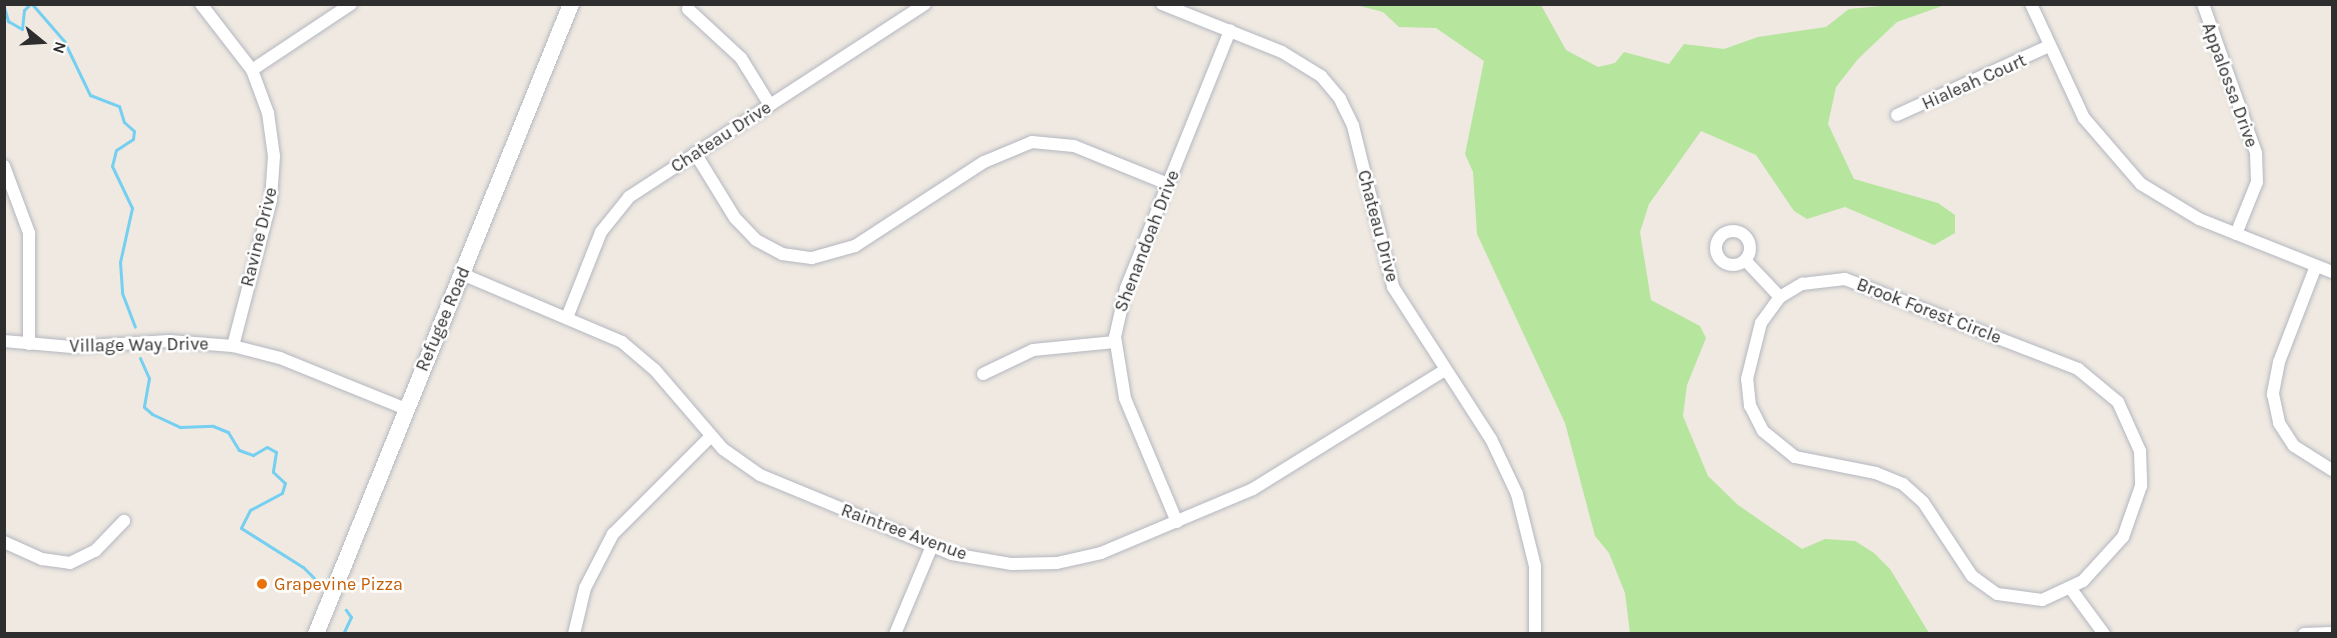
<!DOCTYPE html>
<html>
<head>
<meta charset="utf-8">
<style>
  body { margin:0 }
  #map { position:relative; width:2337px; height:638px; overflow:hidden; background:#efe9e1; font-family:Karla,sans-serif }
  div>[style] { position:absolute }
  .green>* { inset:0; background:#b6e59e }
  .stream>* { height:3px; margin:-1.5px; padding:0 1.5px; transform-origin:1.5px; border-radius:1.5px; background:#75cff0 }
  .roads { filter:drop-shadow(0 0 2px #b4b7c1) drop-shadow(0 0 2px #b4b7c1) }
  .minor>* { height:12px; margin:-6px; padding:0 6px; transform-origin:6px; border-radius:6px; background:#fff }
  .minor>.ring { margin:-6px; padding:0; box-sizing:content-box; background:none; border:12px solid #fff; border-radius:50% }
  .secondary>* { height:16px; margin:-8px; padding:0 8px; transform-origin:8px; border-radius:8px; background:#fff }
  .dots>* { width:16px; height:16px; translate:-50% -50%; box-sizing:border-box; border:3px solid #fff; border-radius:50% }
  span { translate:-50% -50%; white-space:nowrap; text-align:center; line-height:1.15; -webkit-text-stroke:5px #fff; paint-order:stroke }
  .street-label { font-size:18px; color:#2e2e2e }
  .food-label { font-size:18px; color:#c56008 }
  .left { translate:0 -50%; text-align:left }
  .frame { position:absolute; inset:0; border:6px solid #2e2e2e; pointer-events:none }
  .north { position:absolute; left:12px; top:12px; width:60px; height:60px; -webkit-text-stroke:4px #fff; paint-order:stroke; rotate:108deg; font-size:16px; font-weight:700; line-height:24px; text-align:center; color:#2e2e2e }
  .north::after { content:''; display:block; margin:auto; width:21px; height:27px; background:#2e2e2e; clip-path:polygon(50% 0,100% 100%,50% 72%,0 100%) }
</style>
</head>
<body>
<div id="map">
  <div class="green">
    <i style="clip-path:polygon(1892px 5px,1945px 5px,1897px 22px,1858px 59px,1836px 87px,1828px 124px,1854px 179px,1938px 203px,1955px 215px,1955px 233px,1934px 245px,1845px 207px,1807px 219px,1794px 211px,1756px 155px,1701px 131px,1649px 204px,1640px 232px,1651px 300px,1700px 326px,1706px 338px,1687px 385px,1683px 416px,1708px 476px,1738px 505px,1802px 549px,1825px 539px,1855px 541px,1874px 553px,1890px 569px,1929px 633px,1630px 633px,1625px 593px,1609px 553px,1595px 536px,1565px 423px,1477px 234px,1473px 172px,1465px 154px,1484px 61px,1436px 28px,1399px 27px,1383px 12px,1356px 5px,1541px 5px,1566px 50px,1598px 67px,1615px 63px,1624px 52px,1669px 64px,1684px 44px,1724px 49px,1758px 37px,1826px 27px,1849px 9px)"></i>
  </div>
  <div class="stream">
    <i style="left:32px;top:4px;width:49px;rotate:49.1deg"></i>
    <i style="left:64px;top:41px;width:60px;rotate:64.3deg"></i>
    <i style="left:90px;top:95px;width:31px;rotate:21deg"></i>
    <i style="left:119px;top:106px;width:17px;rotate:73deg"></i>
    <i style="left:124px;top:122px;width:13px;rotate:42deg"></i>
    <i style="left:134px;top:131px;width:8px;rotate:97deg"></i>
    <i style="left:133px;top:139px;width:20px;rotate:147deg"></i>
    <i style="left:116px;top:150px;width:16px;rotate:104deg"></i>
    <i style="left:112px;top:166px;width:47px;rotate:64.5deg"></i>
    <i style="left:132px;top:208px;width:55px;rotate:102.5deg"></i>
    <i style="left:120px;top:262px;width:31px;rotate:86deg"></i>
    <i style="left:122px;top:293px;width:36px;rotate:69deg"></i>
    <i style="left:4px;top:7px;width:15px;rotate:74deg"></i>
    <i style="left:8px;top:21px;width:16px;rotate:30deg"></i>
    <i style="left:22px;top:29px;width:19px;rotate:-84deg"></i>
    <i style="left:24px;top:10px;width:8px;rotate:-45deg"></i>
    <i style="left:140px;top:358px;width:22px;rotate:66deg"></i>
    <i style="left:149px;top:378px;width:29px;rotate:100deg"></i>
    <i style="left:144px;top:407px;width:11px;rotate:41deg"></i>
    <i style="left:152px;top:414px;width:31px;rotate:25deg"></i>
    <i style="left:180px;top:427px;width:33px;rotate:-2deg"></i>
    <i style="left:213px;top:426px;width:16px;rotate:22deg"></i>
    <i style="left:228px;top:432px;width:21px;rotate:59deg"></i>
    <i style="left:239px;top:450px;width:15px;rotate:20deg"></i>
    <i style="left:253px;top:455px;width:16px;rotate:-30deg"></i>
    <i style="left:267px;top:447px;width:10px;rotate:29deg"></i>
    <i style="left:276px;top:452px;width:20px;rotate:99deg"></i>
    <i style="left:273px;top:472px;width:16px;rotate:43deg"></i>
    <i style="left:285px;top:483px;width:10px;rotate:107deg"></i>
    <i style="left:282px;top:493px;width:36px;rotate:152deg"></i>
    <i style="left:250px;top:510px;width:20px;rotate:117deg"></i>
    <i style="left:241px;top:528px;width:73px;rotate:32.2deg"></i>
    <i style="left:303px;top:567px;width:23px;rotate:45deg"></i>
    <i style="left:343px;top:634px;width:19px;rotate:-65deg"></i>
    <i style="left:351px;top:617px;width:9px;rotate:-126deg"></i>
  </div>
  <div class="roads">
    <div class="minor">
      <i style="left:201px;top:4px;width:83px;rotate:52.3deg"></i>
      <i style="left:252px;top:70px;width:46px;rotate:69.6deg"></i>
      <i style="left:268px;top:113px;width:43px;rotate:82.1deg"></i>
      <i style="left:274px;top:156px;width:44px;rotate:93.9deg"></i>
      <i style="left:271px;top:200px;width:151px;rotate:104.6deg"></i>
      <i style="left:1162px;top:4px;width:129px;rotate:21.8deg"></i>
      <i style="left:1282px;top:52px;width:46px;rotate:31.6deg"></i>
      <i style="left:1321px;top:76px;width:30px;rotate:50deg"></i>
      <i style="left:1340px;top:99px;width:30px;rotate:64deg"></i>
      <i style="left:1353px;top:126px;width:166px;rotate:76deg"></i>
      <i style="left:1393px;top:287px;width:181px;rotate:57.2deg"></i>
      <i style="left:1491px;top:439px;width:61px;rotate:64.7deg"></i>
      <i style="left:1517px;top:494px;width:74px;rotate:76deg"></i>
      <i style="left:1535px;top:566px;width:68px;rotate:90deg"></i>
      <i style="left:2031px;top:4px;width:126px;rotate:65.1deg"></i>
      <i style="left:2084px;top:118px;width:87px;rotate:49.2deg"></i>
      <i style="left:2141px;top:184px;width:68px;rotate:31.1deg"></i>
      <i style="left:2199px;top:219px;width:143px;rotate:21.7deg"></i>
      <i style="left:2203px;top:4px;width:158px;rotate:70.4deg"></i>
      <i style="left:2256px;top:153px;width:29px;rotate:88deg"></i>
      <i style="left:2257px;top:182px;width:56px;rotate:112deg"></i>
      <i style="left:688px;top:9px;width:72px;rotate:42.8deg"></i>
      <i style="left:741px;top:58px;width:55px;rotate:58.3deg"></i>
      <i style="left:252px;top:70px;width:119px;rotate:-33.7deg"></i>
      <i style="left:1897px;top:115px;width:167px;rotate:-24.4deg"></i>
      <i style="left:695px;top:153px;width:76px;rotate:58.4deg"></i>
      <i style="left:735px;top:218px;width:30px;rotate:46deg"></i>
      <i style="left:756px;top:240px;width:30px;rotate:28deg"></i>
      <i style="left:782px;top:254px;width:30px;rotate:8deg"></i>
      <i style="left:812px;top:258px;width:45px;rotate:-15.6deg"></i>
      <i style="left:855px;top:246px;width:154px;rotate:-33.1deg"></i>
      <i style="left:984px;top:162px;width:52px;rotate:-22.6deg"></i>
      <i style="left:1032px;top:142px;width:42px;rotate:5.4deg"></i>
      <i style="left:1074px;top:146px;width:101px;rotate:22deg"></i>
      <i style="left:4px;top:166px;width:72px;rotate:69.5deg"></i>
      <i style="left:29px;top:233px;width:111px;rotate:90deg"></i>
      <i class="ring" style="left:1716px;top:231px;width:22px;height:22px"></i>
      <i style="left:1745px;top:260px;width:51px;rotate:46.6deg"></i>
      <i style="left:2316px;top:266px;width:103px;rotate:111.1deg"></i>
      <i style="left:2279px;top:362px;width:33px;rotate:101deg"></i>
      <i style="left:2273px;top:394px;width:30px;rotate:78deg"></i>
      <i style="left:2279px;top:423px;width:27px;rotate:57deg"></i>
      <i style="left:2294px;top:446px;width:45px;rotate:32.3deg"></i>
      <i style="left:462px;top:274px;width:174px;rotate:23deg"></i>
      <i style="left:622px;top:342px;width:43px;rotate:40.3deg"></i>
      <i style="left:655px;top:370px;width:104px;rotate:49.3deg"></i>
      <i style="left:723px;top:449px;width:45px;rotate:35.1deg"></i>
      <i style="left:760px;top:475px;width:208px;rotate:22.4deg"></i>
      <i style="left:952px;top:554px;width:61px;rotate:9.5deg"></i>
      <i style="left:1012px;top:564px;width:45px;rotate:-1.3deg"></i>
      <i style="left:1057px;top:563px;width:45px;rotate:-12.8deg"></i>
      <i style="left:1101px;top:553px;width:165px;rotate:-22.8deg"></i>
      <i style="left:1253px;top:489px;width:226px;rotate:-31.8deg"></i>
      <i style="left:1845px;top:279px;width:250px;rotate:21.1deg"></i>
      <i style="left:2078px;top:369px;width:52px;rotate:39.5deg"></i>
      <i style="left:2118px;top:402px;width:54px;rotate:65.8deg"></i>
      <i style="left:2140px;top:451px;width:35px;rotate:88deg"></i>
      <i style="left:2141px;top:486px;width:54px;rotate:109.4deg"></i>
      <i style="left:2123px;top:537px;width:59px;rotate:132.3deg"></i>
      <i style="left:2083px;top:581px;width:45px;rotate:155.1deg"></i>
      <i style="left:2042px;top:600px;width:45px;rotate:-172.4deg"></i>
      <i style="left:1997px;top:594px;width:31px;rotate:-144deg"></i>
      <i style="left:1972px;top:576px;width:89px;rotate:-123.5deg"></i>
      <i style="left:1923px;top:502px;width:27px;rotate:-138deg"></i>
      <i style="left:1903px;top:484px;width:29px;rotate:-158deg"></i>
      <i style="left:1876px;top:473px;width:83px;rotate:-168.8deg"></i>
      <i style="left:1795px;top:457px;width:41px;rotate:-140.9deg"></i>
      <i style="left:1763px;top:431px;width:28px;rotate:-117deg"></i>
      <i style="left:1750px;top:406px;width:27px;rotate:-96deg"></i>
      <i style="left:1747px;top:379px;width:58px;rotate:-76deg"></i>
      <i style="left:1761px;top:323px;width:32px;rotate:-54deg"></i>
      <i style="left:1780px;top:297px;width:26px;rotate:-31deg"></i>
      <i style="left:1802px;top:284px;width:43px;rotate:-6.6deg"></i>
      <i style="left:568px;top:315px;width:89px;rotate:-68.3deg"></i>
      <i style="left:601px;top:232px;width:45px;rotate:-51.3deg"></i>
      <i style="left:629px;top:197px;width:353px;rotate:-33.1deg"></i>
      <i style="left:4px;top:341px;width:68px;rotate:5deg"></i>
      <i style="left:72px;top:347px;width:97px;rotate:-3.5deg"></i>
      <i style="left:169px;top:341px;width:64px;rotate:4.5deg"></i>
      <i style="left:233px;top:346px;width:49px;rotate:14.3deg"></i>
      <i style="left:280px;top:358px;width:136px;rotate:22deg"></i>
      <i style="left:983px;top:374px;width:55px;rotate:-25.6deg"></i>
      <i style="left:1033px;top:350px;width:82px;rotate:-5.6deg"></i>
      <i style="left:1177px;top:522px;width:134px;rotate:-112.8deg"></i>
      <i style="left:1125px;top:398px;width:62px;rotate:-99.3deg"></i>
      <i style="left:1115px;top:337px;width:50px;rotate:-77.3deg"></i>
      <i style="left:1126px;top:288px;width:278px;rotate:-68deg"></i>
      <i style="left:4px;top:542px;width:42px;rotate:24.1deg"></i>
      <i style="left:42px;top:559px;width:28px;rotate:8deg"></i>
      <i style="left:70px;top:563px;width:28px;rotate:-26deg"></i>
      <i style="left:95px;top:551px;width:42px;rotate:-46deg"></i>
      <i style="left:2071px;top:589px;width:56px;rotate:53.7deg"></i>
      <i style="left:574px;top:634px;width:47px;rotate:-76.6deg"></i>
      <i style="left:585px;top:588px;width:61px;rotate:-62.6deg"></i>
      <i style="left:613px;top:534px;width:137px;rotate:-45deg"></i>
      <i style="left:895px;top:634px;width:95px;rotate:-67.2deg"></i>
      <i style="left:2304px;top:634px;width:28px;rotate:-2deg"></i>
    </div>
    <div class="secondary">
      <i style="left:316px;top:634px;width:680px;rotate:-67.96deg"></i>
    </div>
  </div>
  <div class="dots">
    <i style="left:262px;top:584px;background:#e8710a"></i>
  </div>
  <div class="street-label">
    <span style="left:1974px;top:82px;rotate:-24deg">Hialeah Court</span>
    <span style="left:2230px;top:85px;rotate:70deg">Appalossa Drive</span>
    <span style="left:721px;top:137px;rotate:-33deg">Chateau Drive</span>
    <span style="left:1378px;top:226px;rotate:75deg">Chateau Drive</span>
    <span style="left:259px;top:237px;rotate:-76deg">Ravine Drive</span>
    <span style="left:1147px;top:241px;rotate:-69deg">Shenandoah Drive</span>
    <span style="left:1929px;top:311px;rotate:21deg">Brook Forest Circle</span>
    <span style="left:443px;top:319px;rotate:-67deg">Refugee Road</span>
    <span style="left:139px;top:345px;rotate:-1deg">Village Way Drive</span>
    <span style="left:904px;top:532px;rotate:20deg">Raintree Avenue</span>
  </div>
  <div class="food-label">
    <span class="left" style="left:274px;top:584px">Grapevine Pizza</span>
  </div>
  <div class="frame"></div>
  <div class="north">N</div>
</div>
</body>
</html>
